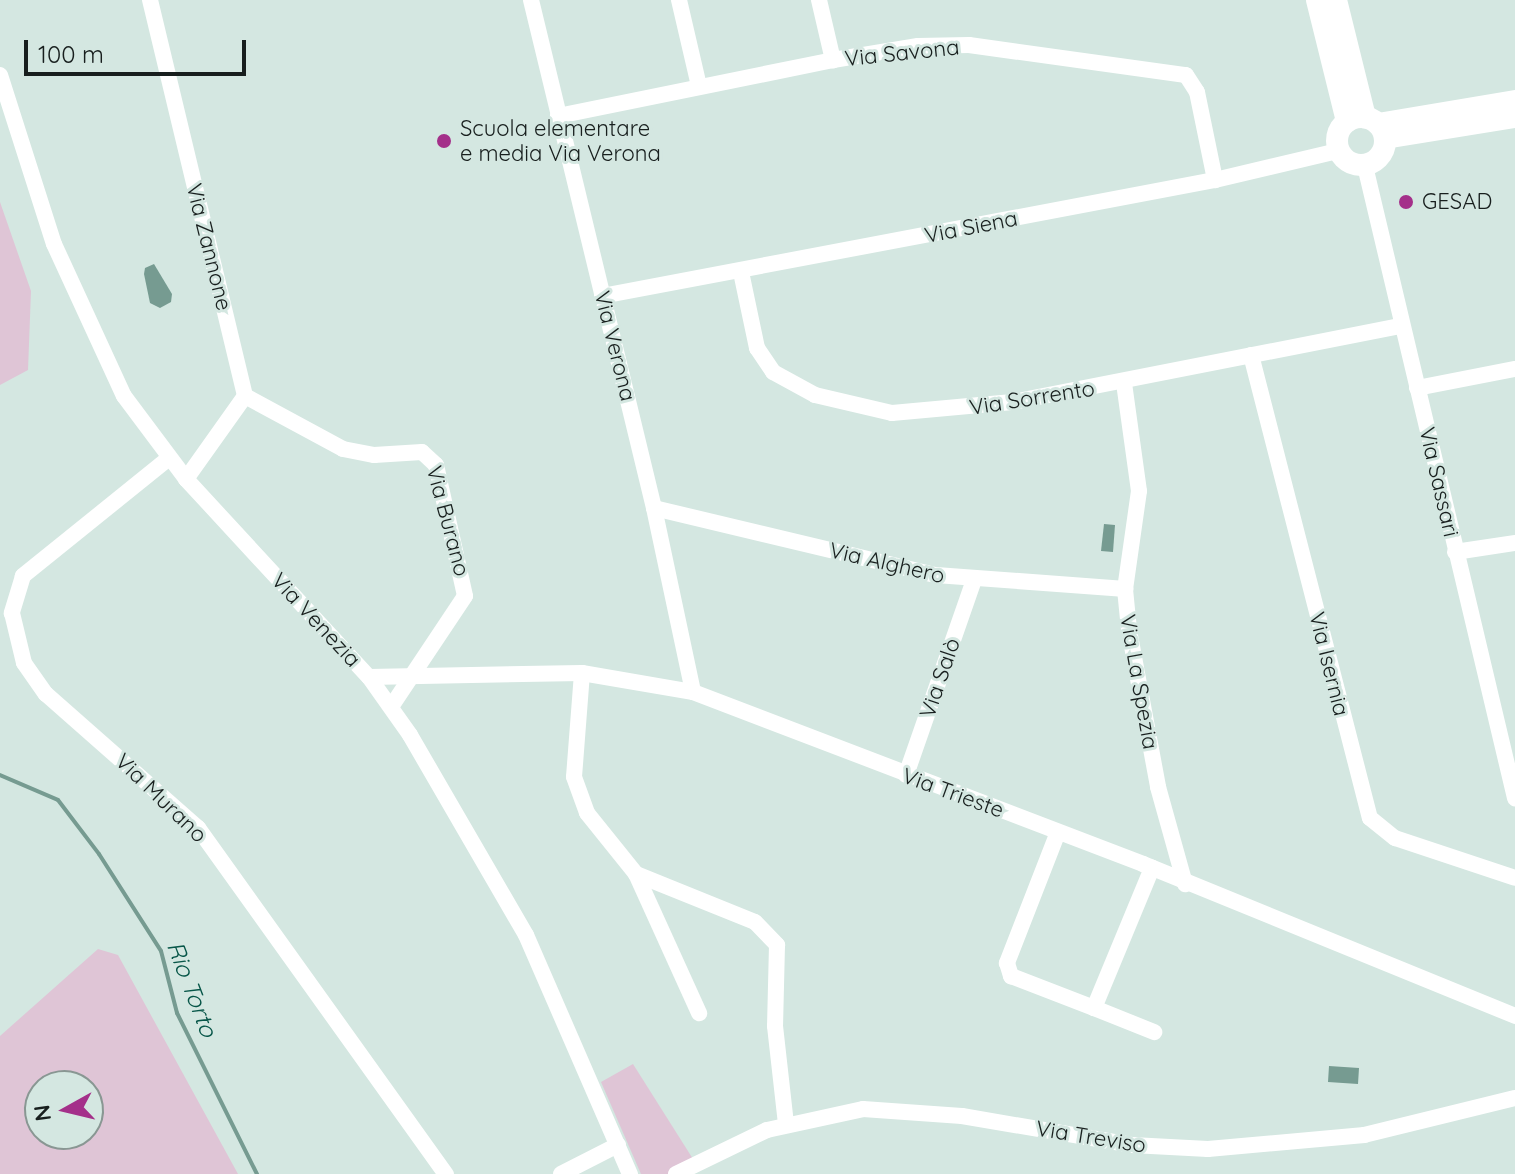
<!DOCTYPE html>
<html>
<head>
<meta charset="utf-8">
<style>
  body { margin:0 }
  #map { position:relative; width:1515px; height:1174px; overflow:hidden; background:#d4e7e1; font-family:Quicksand,sans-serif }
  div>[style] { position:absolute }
  .green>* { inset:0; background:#dfc5d6 }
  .water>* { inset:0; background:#769b91 }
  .stream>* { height:4px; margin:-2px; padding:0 2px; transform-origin:2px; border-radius:2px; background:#769b91 }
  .street>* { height:16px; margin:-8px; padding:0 8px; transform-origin:8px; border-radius:8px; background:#fff }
  .secondary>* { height:22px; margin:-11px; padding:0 11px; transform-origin:11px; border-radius:11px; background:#fff }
  .secondary>.ring { margin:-11px; padding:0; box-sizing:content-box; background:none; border:22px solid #fff; border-radius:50% }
  .dots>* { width:22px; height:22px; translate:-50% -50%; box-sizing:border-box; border:4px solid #d4e7e1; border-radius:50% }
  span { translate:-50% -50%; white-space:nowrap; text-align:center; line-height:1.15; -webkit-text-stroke:6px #d4e7e1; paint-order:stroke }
  .street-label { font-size:22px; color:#181f1e }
  .poi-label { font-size:22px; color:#181f1e }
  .left { translate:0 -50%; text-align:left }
  .water-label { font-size:24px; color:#075648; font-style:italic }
  .north { position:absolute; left:24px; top:1070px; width:80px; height:80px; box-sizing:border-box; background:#d4e7e1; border:2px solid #899793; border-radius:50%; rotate:262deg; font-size:22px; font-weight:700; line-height:32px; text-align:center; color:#181f1e }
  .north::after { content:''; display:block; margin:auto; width:28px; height:36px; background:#a4308a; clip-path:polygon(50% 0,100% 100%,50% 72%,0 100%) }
  .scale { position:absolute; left:24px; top:40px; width:222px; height:36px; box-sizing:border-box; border:4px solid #181f1e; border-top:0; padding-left:10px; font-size:24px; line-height:28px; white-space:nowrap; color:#181f1e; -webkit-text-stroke:6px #d4e7e1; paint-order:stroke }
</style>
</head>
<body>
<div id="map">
  <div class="green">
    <i style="clip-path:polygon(0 202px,31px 291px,28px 370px,0 385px)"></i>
    <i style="clip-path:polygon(evenodd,98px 949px,118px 955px,238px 1174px,0 1174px,0 1036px,98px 949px,40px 1086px,88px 1086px,88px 1134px,40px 1134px,40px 1086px)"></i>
    <i style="clip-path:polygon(633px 1064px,693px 1159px,668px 1174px,641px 1174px,601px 1082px)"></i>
  </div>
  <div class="water">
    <i style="clip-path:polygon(154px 264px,172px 294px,171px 302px,160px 308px,150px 303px,144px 274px,145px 268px)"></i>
    <i style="clip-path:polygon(1104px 524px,1115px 525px,1113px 552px,1101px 551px)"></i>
    <i style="clip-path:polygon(1329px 1066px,1359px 1068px,1358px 1084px,1328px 1082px)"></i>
  </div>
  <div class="stream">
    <i style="left:0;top:775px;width:63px;rotate:23.3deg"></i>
    <i style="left:58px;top:800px;width:68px;rotate:52.8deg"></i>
    <i style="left:99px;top:854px;width:115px;rotate:57.4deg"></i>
    <i style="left:161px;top:951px;width:64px;rotate:75.5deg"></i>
    <i style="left:177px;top:1013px;width:180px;rotate:63.6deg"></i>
  </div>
  <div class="street">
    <i style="left:150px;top:0;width:407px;rotate:76.5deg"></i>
    <i style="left:245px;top:396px;width:102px;rotate:125.4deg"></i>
    <i style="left:531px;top:0;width:523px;rotate:76.39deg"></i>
    <i style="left:654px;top:508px;width:188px;rotate:78deg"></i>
    <i style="left:679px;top:0;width:88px;rotate:76.9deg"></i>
    <i style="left:819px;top:0;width:62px;rotate:76.9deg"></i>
    <i style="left:0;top:75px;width:177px;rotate:72.3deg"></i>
    <i style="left:54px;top:244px;width:167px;rotate:65.3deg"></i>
    <i style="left:124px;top:396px;width:104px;rotate:53.2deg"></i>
    <i style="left:186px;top:479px;width:270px;rotate:47.3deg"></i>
    <i style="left:369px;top:677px;width:71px;rotate:54.7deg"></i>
    <i style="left:410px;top:735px;width:231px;rotate:59.9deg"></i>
    <i style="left:526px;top:935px;width:261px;rotate:66.5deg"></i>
    <i style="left:558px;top:116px;width:281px;rotate:-11.5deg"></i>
    <i style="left:833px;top:60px;width:86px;rotate:-9.4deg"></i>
    <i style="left:918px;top:46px;width:51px;rotate:-1.1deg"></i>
    <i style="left:969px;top:45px;width:219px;rotate:7.9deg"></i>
    <i style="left:1186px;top:75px;width:20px;rotate:57deg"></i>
    <i style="left:1197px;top:92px;width:90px;rotate:78.4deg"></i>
    <i style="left:1365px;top:166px;width:650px;rotate:76.65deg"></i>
    <i style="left:741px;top:272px;width:78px;rotate:78.1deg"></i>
    <i style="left:757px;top:348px;width:29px;rotate:56deg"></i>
    <i style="left:773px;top:372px;width:48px;rotate:28.7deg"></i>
    <i style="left:815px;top:395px;width:79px;rotate:13.2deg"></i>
    <i style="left:892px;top:413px;width:121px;rotate:-5.2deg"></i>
    <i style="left:1013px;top:402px;width:395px;rotate:-11.1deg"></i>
    <i style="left:602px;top:296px;width:624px;rotate:-10.72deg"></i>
    <i style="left:1215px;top:180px;width:126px;rotate:-13.3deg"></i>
    <i style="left:1251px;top:355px;width:478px;rotate:75.6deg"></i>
    <i style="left:1370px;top:818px;width:32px;rotate:39deg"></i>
    <i style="left:1395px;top:838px;width:126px;rotate:18.4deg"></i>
    <i style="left:1124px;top:383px;width:109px;rotate:82.1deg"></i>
    <i style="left:1139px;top:491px;width:99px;rotate:98.1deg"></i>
    <i style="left:1125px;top:589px;width:41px;rotate:84.4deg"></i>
    <i style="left:1129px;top:630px;width:160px;rotate:79.5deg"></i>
    <i style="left:1158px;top:787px;width:101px;rotate:74.4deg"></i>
    <i style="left:1417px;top:388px;width:100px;rotate:-11deg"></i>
    <i style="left:245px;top:396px;width:111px;rotate:28.4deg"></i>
    <i style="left:343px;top:449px;width:32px;rotate:11deg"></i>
    <i style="left:374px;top:455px;width:48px;rotate:-3.6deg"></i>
    <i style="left:422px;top:452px;width:19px;rotate:43deg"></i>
    <i style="left:436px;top:465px;width:134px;rotate:77.5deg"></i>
    <i style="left:465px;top:596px;width:133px;rotate:123.7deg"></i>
    <i style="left:169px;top:458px;width:188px;rotate:141.1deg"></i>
    <i style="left:23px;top:576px;width:39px;rotate:107deg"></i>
    <i style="left:12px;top:613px;width:51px;rotate:76.5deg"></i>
    <i style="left:24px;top:663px;width:38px;rotate:55deg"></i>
    <i style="left:46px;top:694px;width:203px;rotate:41.4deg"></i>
    <i style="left:198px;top:828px;width:426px;rotate:54.4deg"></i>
    <i style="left:654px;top:508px;width:290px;rotate:13.4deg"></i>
    <i style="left:936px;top:575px;width:190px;rotate:4.2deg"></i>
    <i style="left:1455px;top:552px;width:61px;rotate:-8.5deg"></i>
    <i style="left:582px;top:673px;width:104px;rotate:94.4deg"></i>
    <i style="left:574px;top:777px;width:38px;rotate:70deg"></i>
    <i style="left:587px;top:813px;width:78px;rotate:51.2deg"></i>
    <i style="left:636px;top:874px;width:128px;rotate:22deg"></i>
    <i style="left:755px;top:922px;width:32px;rotate:46deg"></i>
    <i style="left:777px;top:945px;width:81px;rotate:91.4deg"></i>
    <i style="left:775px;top:1026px;width:99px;rotate:83.6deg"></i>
    <i style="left:369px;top:677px;width:213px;rotate:-1.1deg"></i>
    <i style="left:582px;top:673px;width:113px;rotate:9.7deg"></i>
    <i style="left:693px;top:692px;width:482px;rotate:20.9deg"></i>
    <i style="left:1143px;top:864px;width:402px;rotate:22.2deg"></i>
    <i style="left:906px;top:775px;width:207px;rotate:-70.8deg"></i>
    <i style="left:1058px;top:832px;width:141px;rotate:111.3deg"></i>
    <i style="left:1007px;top:963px;width:14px;rotate:73deg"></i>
    <i style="left:1011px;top:976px;width:89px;rotate:21.1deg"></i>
    <i style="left:1094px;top:1008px;width:152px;rotate:-67.5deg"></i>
    <i style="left:636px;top:874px;width:153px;rotate:65.6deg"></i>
    <i style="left:1094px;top:1008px;width:65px;rotate:21.8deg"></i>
    <i style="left:561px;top:1174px;width:64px;rotate:-27deg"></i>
    <i style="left:676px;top:1174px;width:101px;rotate:-25.8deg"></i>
    <i style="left:767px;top:1130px;width:98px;rotate:-12.3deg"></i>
    <i style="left:863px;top:1109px;width:99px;rotate:4deg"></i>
    <i style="left:962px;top:1116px;width:172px;rotate:9.7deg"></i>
    <i style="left:1132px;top:1145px;width:76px;rotate:3deg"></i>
    <i style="left:1208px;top:1149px;width:157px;rotate:-5.1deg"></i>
    <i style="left:1364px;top:1135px;width:155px;rotate:-13.8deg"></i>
  </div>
  <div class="secondary">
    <i style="left:1317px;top:0;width:125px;rotate:76.1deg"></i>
    <i style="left:1336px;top:0;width:121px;rotate:76.1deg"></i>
    <i class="ring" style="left:1337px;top:117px;width:26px;height:26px"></i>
    <i style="left:1378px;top:124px;width:139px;rotate:-9.5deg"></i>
    <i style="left:1385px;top:138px;width:132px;rotate:-9.2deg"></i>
  </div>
  <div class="dots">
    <i style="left:444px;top:141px;background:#a4308a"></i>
    <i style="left:1406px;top:202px;background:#a4308a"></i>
  </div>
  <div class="street-label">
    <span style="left:902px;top:53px;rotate:-6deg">Via Savona</span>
    <span style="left:971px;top:227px;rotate:-11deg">Via Siena</span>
    <span style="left:209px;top:247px;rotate:76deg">Via Zannone</span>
    <span style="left:615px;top:346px;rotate:76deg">Via Verona</span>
    <span style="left:1032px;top:398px;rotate:-9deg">Via Sorrento</span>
    <span style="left:1439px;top:482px;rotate:77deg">Via Sassari</span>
    <span style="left:448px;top:521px;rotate:75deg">Via Burano</span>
    <span style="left:887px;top:563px;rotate:13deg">Via Alghero</span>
    <span style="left:316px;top:620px;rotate:47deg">Via Venezia</span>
    <span style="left:1329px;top:664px;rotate:76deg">Via Isernia</span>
    <span style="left:940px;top:678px;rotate:-71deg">Via Salò</span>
    <span style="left:1139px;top:682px;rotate:80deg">Via La Spezia</span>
    <span style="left:953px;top:793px;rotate:20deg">Via Trieste</span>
    <span style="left:161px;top:798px;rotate:44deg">Via Murano</span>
    <span style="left:1091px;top:1137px;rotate:9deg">Via Treviso</span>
  </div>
  <div class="poi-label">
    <span class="left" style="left:460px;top:141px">Scuola elementare<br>e media Via Verona</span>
    <span class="left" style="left:1422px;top:202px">GESAD</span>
  </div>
  <div class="water-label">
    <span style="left:192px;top:989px;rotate:69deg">Rio Torto</span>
  </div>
  <div class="north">N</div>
  <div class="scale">100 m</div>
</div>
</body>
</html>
